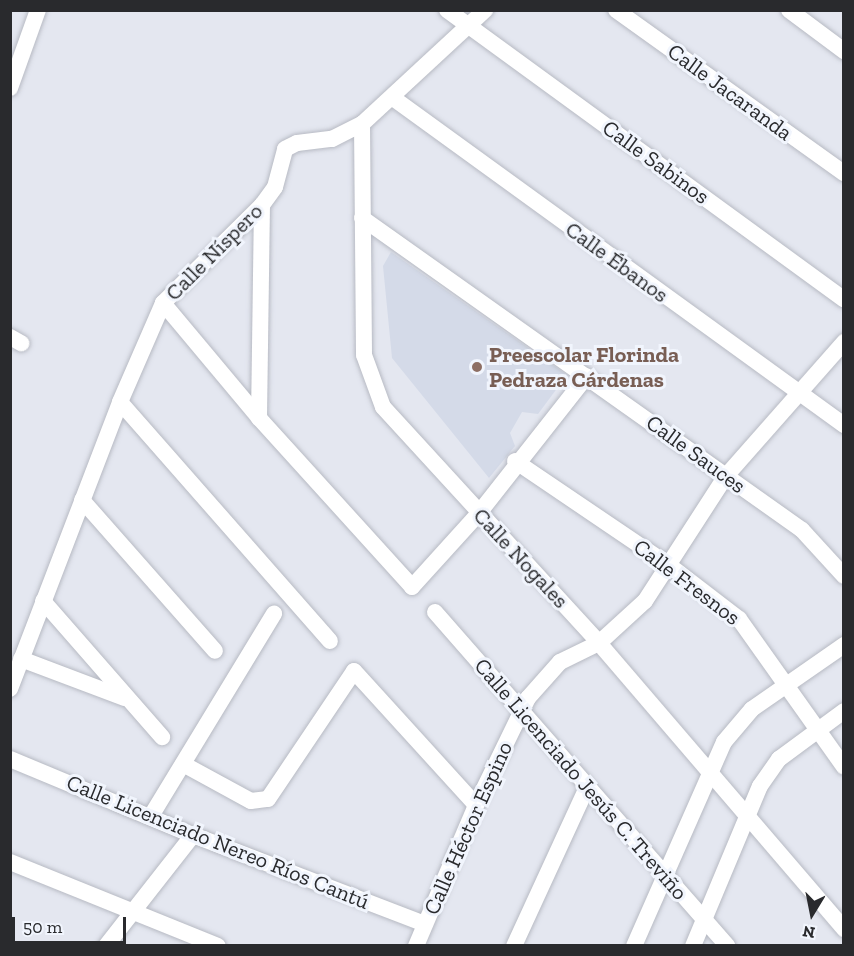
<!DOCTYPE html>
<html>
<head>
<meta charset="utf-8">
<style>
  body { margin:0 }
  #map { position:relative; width:854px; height:956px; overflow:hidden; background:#e4e7f0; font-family:"Zilla Slab",serif }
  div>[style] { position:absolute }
  .built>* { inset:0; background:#d4dae8 }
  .roads { filter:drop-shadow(0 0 2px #b7bac3) drop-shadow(0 0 2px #b7bac3) }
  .street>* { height:16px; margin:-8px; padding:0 8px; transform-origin:8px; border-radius:8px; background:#fff }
  .dots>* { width:16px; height:16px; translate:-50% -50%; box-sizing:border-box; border:3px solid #f1f5fd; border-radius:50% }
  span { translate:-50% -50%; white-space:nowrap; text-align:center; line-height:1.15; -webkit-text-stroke:6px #f1f5fd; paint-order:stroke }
  .street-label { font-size:22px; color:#292a2d }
  .education-label { font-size:22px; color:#785e54; font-weight:700 }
  .left { translate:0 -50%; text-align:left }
  .frame { position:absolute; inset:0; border:12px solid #292a2d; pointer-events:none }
  .north { position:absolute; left:782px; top:884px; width:60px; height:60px; -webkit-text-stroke:4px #f1f5fd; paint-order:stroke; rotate:190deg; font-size:16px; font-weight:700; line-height:24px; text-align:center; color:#292a2d }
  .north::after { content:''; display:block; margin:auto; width:21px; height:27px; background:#292a2d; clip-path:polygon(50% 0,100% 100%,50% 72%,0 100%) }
  .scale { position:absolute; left:12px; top:917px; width:114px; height:27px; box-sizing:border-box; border:3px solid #292a2d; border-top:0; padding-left:8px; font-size:18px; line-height:21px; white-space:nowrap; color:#292a2d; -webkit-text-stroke:4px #f1f5fd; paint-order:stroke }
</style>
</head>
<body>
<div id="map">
  <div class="built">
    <i style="clip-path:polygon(391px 252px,567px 375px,538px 414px,522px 412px,510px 433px,515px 446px,489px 478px,392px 358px,383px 266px)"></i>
  </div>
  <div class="roads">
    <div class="street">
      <i style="left:447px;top:10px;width:491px;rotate:36.1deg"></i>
      <i style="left:616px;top:10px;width:280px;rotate:35.6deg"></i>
      <i style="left:789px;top:10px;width:69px;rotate:36.7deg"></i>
      <i style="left:10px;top:88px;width:83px;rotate:-70.3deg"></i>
      <i style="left:393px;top:98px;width:557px;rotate:35.94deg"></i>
      <i style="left:362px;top:124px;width:231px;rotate:89.5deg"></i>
      <i style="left:364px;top:355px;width:55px;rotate:69.9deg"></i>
      <i style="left:383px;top:407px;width:320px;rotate:47.5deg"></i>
      <i style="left:599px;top:643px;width:377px;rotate:49.4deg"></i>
      <i style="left:362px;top:218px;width:539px;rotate:35.34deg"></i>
      <i style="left:802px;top:530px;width:62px;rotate:47.6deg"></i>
      <i style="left:163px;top:303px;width:150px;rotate:50.1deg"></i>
      <i style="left:259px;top:418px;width:228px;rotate:47.8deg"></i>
      <i style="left:412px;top:587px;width:100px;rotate:-47.8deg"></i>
      <i style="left:479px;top:513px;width:174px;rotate:-51.8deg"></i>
      <i style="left:10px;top:337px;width:13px;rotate:29deg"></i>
      <i style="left:120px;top:402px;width:318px;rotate:48.7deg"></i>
      <i style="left:259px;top:418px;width:213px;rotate:-89.2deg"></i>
      <i style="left:515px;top:461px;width:187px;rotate:34.1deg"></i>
      <i style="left:670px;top:566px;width:87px;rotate:37.5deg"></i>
      <i style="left:739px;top:619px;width:181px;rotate:54.6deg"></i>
      <i style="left:82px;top:500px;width:201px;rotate:48.6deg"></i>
      <i style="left:43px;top:601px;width:181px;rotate:48.8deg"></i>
      <i style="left:435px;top:612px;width:444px;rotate:48.8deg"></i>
      <i style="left:21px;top:659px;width:110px;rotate:20.7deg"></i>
      <i style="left:10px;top:689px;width:307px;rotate:-69deg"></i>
      <i style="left:120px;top:402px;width:108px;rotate:-66.5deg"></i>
      <i style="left:163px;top:303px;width:139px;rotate:-44.7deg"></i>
      <i style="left:262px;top:205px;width:22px;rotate:-54deg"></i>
      <i style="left:275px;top:187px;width:39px;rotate:-75deg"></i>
      <i style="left:285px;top:149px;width:13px;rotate:-27deg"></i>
      <i style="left:297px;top:143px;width:35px;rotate:-7deg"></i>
      <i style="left:332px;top:139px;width:34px;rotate:-27deg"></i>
      <i style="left:362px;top:124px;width:168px;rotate:-42.8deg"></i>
      <i style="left:10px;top:759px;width:198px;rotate:22.6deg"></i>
      <i style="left:193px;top:835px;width:248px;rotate:21deg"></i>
      <i style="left:183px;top:764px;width:77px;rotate:28.6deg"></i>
      <i style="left:251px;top:801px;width:17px;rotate:-7deg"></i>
      <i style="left:268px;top:799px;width:154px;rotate:-56.1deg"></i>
      <i style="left:354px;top:671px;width:181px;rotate:47.7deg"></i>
      <i style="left:151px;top:816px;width:237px;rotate:-58.7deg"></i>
      <i style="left:10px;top:862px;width:224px;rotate:22deg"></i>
      <i style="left:106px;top:946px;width:141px;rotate:-51.9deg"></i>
      <i style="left:416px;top:946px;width:153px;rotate:-66.9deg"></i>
      <i style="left:476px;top:805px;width:119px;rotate:-64.1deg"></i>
      <i style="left:528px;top:698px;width:48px;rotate:-48.4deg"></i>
      <i style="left:560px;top:662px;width:43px;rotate:-26deg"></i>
      <i style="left:599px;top:643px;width:62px;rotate:-42.4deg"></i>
      <i style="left:645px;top:601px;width:149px;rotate:-57.1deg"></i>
      <i style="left:726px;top:476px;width:179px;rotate:-48.6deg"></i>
      <i style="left:514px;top:946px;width:175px;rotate:-65.3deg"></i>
      <i style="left:634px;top:946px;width:223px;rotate:-66.2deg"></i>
      <i style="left:724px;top:742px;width:43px;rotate:-49.7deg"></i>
      <i style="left:752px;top:709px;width:112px;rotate:-34.8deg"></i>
      <i style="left:693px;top:946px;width:173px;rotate:-67.3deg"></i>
      <i style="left:760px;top:786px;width:33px;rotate:-55deg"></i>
      <i style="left:779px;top:759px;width:81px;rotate:-36.4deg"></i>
    </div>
  </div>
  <div class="dots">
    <i style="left:477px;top:367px;background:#8d6e63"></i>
  </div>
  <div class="street-label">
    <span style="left:730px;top:92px;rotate:36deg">Calle Jacaranda</span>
    <span style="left:656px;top:162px;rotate:36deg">Calle Sabinos</span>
    <span style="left:214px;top:252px;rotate:-45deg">Calle Níspero</span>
    <span style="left:617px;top:262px;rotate:36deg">Calle Ébanos</span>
    <span style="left:696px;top:454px;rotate:36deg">Calle Sauces</span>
    <span style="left:521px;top:558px;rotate:47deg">Calle Nogales</span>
    <span style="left:687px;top:582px;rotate:37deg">Calle Fresnos</span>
    <span style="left:581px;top:779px;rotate:49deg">Calle Licenciado Jesús C. Treviño</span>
    <span style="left:468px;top:828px;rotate:-66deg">Calle Héctor Espino</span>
    <span style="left:218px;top:842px;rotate:22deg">Calle Licenciado Nereo Ríos Cantú</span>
  </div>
  <div class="education-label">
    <span class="left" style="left:489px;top:367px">Preescolar Florinda<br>Pedraza Cárdenas</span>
  </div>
  <div class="frame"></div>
  <div class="north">N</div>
  <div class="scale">50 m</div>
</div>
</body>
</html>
